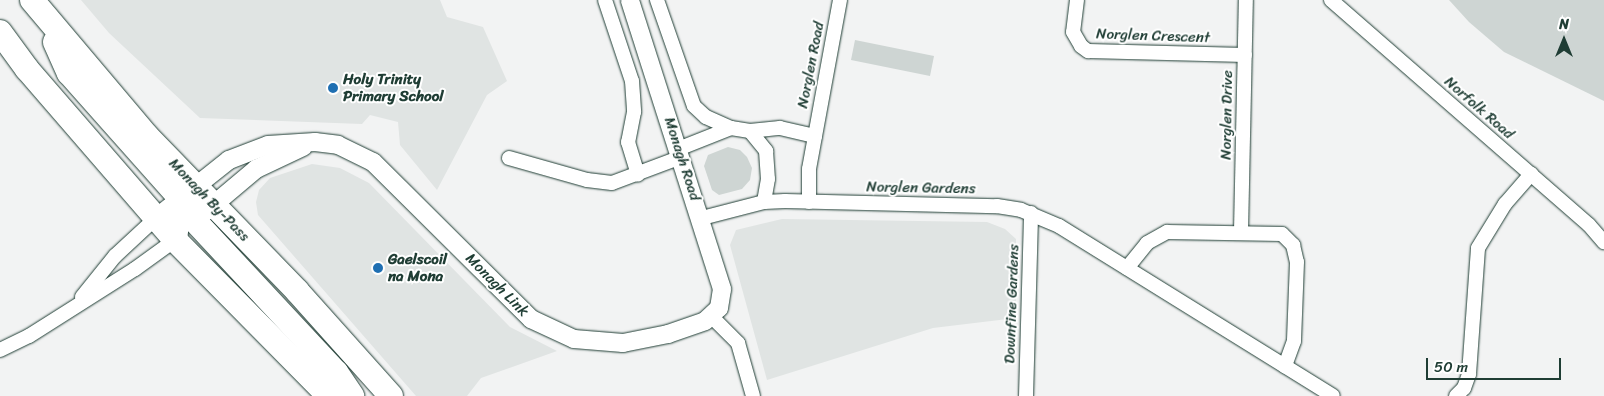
<!DOCTYPE html>
<html>
<head>
<meta charset="utf-8">
<style>
  body { margin:0 }
  #map { position:relative; width:1604px; height:396px; overflow:hidden; background:#f2f3f3; font-family:Sriracha,sans-serif }
  div>[style] { position:absolute }
  .built>* { inset:0; background:#e0e4e3 }
  .green>* { inset:0; background:#ced5d3 }
  .roads { filter:drop-shadow(0 0 1px #1f3d34) drop-shadow(0 0 1px #1f3d34) }
  .minor>* { height:14px; margin:-7px; padding:0 7px; transform-origin:7px; border-radius:7px; background:#fff }
  .tertiary>* { height:18px; margin:-9px; padding:0 9px; transform-origin:9px; border-radius:9px; background:#fff }
  .trunk>* { height:24px; margin:-12px; padding:0 12px; transform-origin:12px; border-radius:12px; background:#fff }
  .dots>* { width:14px; height:14px; translate:-50% -50%; box-sizing:border-box; border:2px solid #fff; border-radius:50% }
  span { translate:-50% -50%; white-space:nowrap; text-align:center; line-height:1.15; -webkit-text-stroke:4px #fff; paint-order:stroke }
  .street-label { font-size:15px; color:#1f3d34 }
  .poi-label { font-size:15px; color:#1f3d34; font-weight:700 }
  .left { translate:0 -50%; text-align:left }
  .north { position:absolute; left:1539px; top:15px; width:50px; height:50px; -webkit-text-stroke:4px #fff; paint-order:stroke; rotate:0deg; font-size:14px; font-weight:700; line-height:20px; text-align:center; color:#1f3d34 }
  .north::after { content:''; display:block; margin:auto; width:18px; height:22px; background:#1f3d34; clip-path:polygon(50% 0,100% 100%,50% 72%,0 100%) }
  .scale { position:absolute; left:1426px; top:358px; width:135px; height:22px; box-sizing:border-box; border:2px solid #1f3d34; border-top:0; padding-left:6px; font-size:15px; line-height:18px; white-space:nowrap; color:#1f3d34; -webkit-text-stroke:4px #fff; paint-order:stroke }
</style>
</head>
<body>
<div id="map">
  <div class="built">
    <i style="clip-path:polygon(81px 0,440px 0,447px 17px,483px 27px,507px 81px,487px 95px,437px 190px,400px 145px,398px 122px,370px 115px,362px 124px,200px 118px,109px 33px)"></i>
    <i style="clip-path:polygon(312px 164px,340px 168px,369px 183px,510px 327px,557px 351px,481px 378px,467px 396px,416px 396px,258px 215px,256px 202px,259px 190px,270px 178px)"></i>
    <i style="clip-path:polygon(782px 219px,987px 222px,1005px 229px,1016px 239px,1016px 318px,933px 328px,767px 380px,730px 245px,736px 230px)"></i>
  </div>
  <div class="green">
    <i style="clip-path:polygon(1449px 0,1604px 0,1604px 101px,1504px 52px,1469px 22px)"></i>
    <i style="clip-path:polygon(855px 40px,934px 56px,930px 76px,851px 60px)"></i>
    <i style="clip-path:polygon(728px 147px,740px 150px,747px 157px,752px 168px,750px 180px,742px 189px,719px 195px,712px 190px,704px 166px,708px 155px)"></i>
  </div>
  <div class="roads">
    <div class="minor">
      <i style="left:605px;top:0;width:85px;rotate:71.6deg"></i>
      <i style="left:632px;top:81px;width:31px;rotate:86deg"></i>
      <i style="left:634px;top:112px;width:31px;rotate:101deg"></i>
      <i style="left:628px;top:142px;width:34px;rotate:73deg"></i>
      <i style="left:657px;top:0;width:112px;rotate:70.8deg"></i>
      <i style="left:694px;top:106px;width:16px;rotate:43deg"></i>
      <i style="left:706px;top:117px;width:27px;rotate:24deg"></i>
      <i style="left:731px;top:128px;width:19px;rotate:9deg"></i>
      <i style="left:750px;top:131px;width:30px;rotate:-6deg"></i>
      <i style="left:780px;top:128px;width:36px;rotate:13deg"></i>
      <i style="left:1077px;top:0;width:32px;rotate:97deg"></i>
      <i style="left:1073px;top:32px;width:16px;rotate:60deg"></i>
      <i style="left:1081px;top:46px;width:9px;rotate:36deg"></i>
      <i style="left:1088px;top:51px;width:157px;rotate:1.5deg"></i>
      <i style="left:1331px;top:0;width:342px;rotate:41.1deg"></i>
      <i style="left:1589px;top:225px;width:23px;rotate:49deg"></i>
      <i style="left:750px;top:131px;width:26px;rotate:51deg"></i>
      <i style="left:766px;top:151px;width:28px;rotate:86deg"></i>
      <i style="left:768px;top:179px;width:23px;rotate:100deg"></i>
      <i style="left:678px;top:149px;width:57px;rotate:-21.6deg"></i>
      <i style="left:509px;top:158px;width:81px;rotate:15.8deg"></i>
      <i style="left:587px;top:180px;width:25px;rotate:7deg"></i>
      <i style="left:612px;top:183px;width:74px;rotate:-20.6deg"></i>
      <i style="left:809px;top:202px;width:33px;rotate:-90deg"></i>
      <i style="left:809px;top:169px;width:172px;rotate:-79.6deg"></i>
      <i style="left:702px;top:218px;width:64px;rotate:-14.5deg"></i>
      <i style="left:764px;top:202px;width:21px;rotate:-3deg"></i>
      <i style="left:785px;top:201px;width:212px;rotate:1.4deg"></i>
      <i style="left:997px;top:206px;width:24px;rotate:9deg"></i>
      <i style="left:1021px;top:210px;width:41px;rotate:22.8deg"></i>
      <i style="left:1059px;top:226px;width:322px;rotate:31.8deg"></i>
      <i style="left:1241px;top:232px;width:232px;rotate:-88.8deg"></i>
      <i style="left:1127px;top:268px;width:32px;rotate:-51deg"></i>
      <i style="left:1147px;top:243px;width:23px;rotate:-29deg"></i>
      <i style="left:1167px;top:232px;width:115px;rotate:1deg"></i>
      <i style="left:1282px;top:234px;width:16px;rotate:45deg"></i>
      <i style="left:1293px;top:245px;width:17px;rotate:77deg"></i>
      <i style="left:1297px;top:262px;width:79px;rotate:92.2deg"></i>
      <i style="left:1294px;top:341px;width:27px;rotate:110deg"></i>
      <i style="left:82px;top:297px;width:53px;rotate:-51.2deg"></i>
      <i style="left:115px;top:256px;width:56px;rotate:-42.8deg"></i>
      <i style="left:712px;top:317px;width:37px;rotate:45deg"></i>
      <i style="left:738px;top:343px;width:55px;rotate:74.2deg"></i>
      <i style="left:0;top:350px;width:32px;rotate:-26deg"></i>
      <i style="left:29px;top:336px;width:125px;rotate:-32.3deg"></i>
      <i style="left:135px;top:269px;width:49px;rotate:-35.9deg"></i>
      <i style="left:1026px;top:396px;width:183px;rotate:-88.4deg"></i>
      <i style="left:1456px;top:396px;width:11px;rotate:-45deg"></i>
      <i style="left:1464px;top:388px;width:15px;rotate:-70deg"></i>
      <i style="left:1469px;top:374px;width:126px;rotate:-85.9deg"></i>
      <i style="left:1478px;top:248px;width:52px;rotate:-58.5deg"></i>
      <i style="left:1505px;top:204px;width:40px;rotate:-49deg"></i>
    </div>
    <div class="tertiary">
      <i style="left:205px;top:212px;width:67px;rotate:-40.1deg"></i>
      <i style="left:256px;top:169px;width:52px;rotate:-25.1deg"></i>
      <i style="left:156px;top:218px;width:93px;rotate:-38.5deg"></i>
      <i style="left:229px;top:160px;width:42px;rotate:-21deg"></i>
      <i style="left:268px;top:145px;width:47px;rotate:-3.7deg"></i>
      <i style="left:315px;top:142px;width:23px;rotate:7deg"></i>
      <i style="left:338px;top:145px;width:39px;rotate:26deg"></i>
      <i style="left:373px;top:162px;width:223px;rotate:44.8deg"></i>
      <i style="left:531px;top:319px;width:47px;rotate:24.9deg"></i>
      <i style="left:574px;top:339px;width:49px;rotate:4.7deg"></i>
      <i style="left:623px;top:343px;width:46px;rotate:-11.3deg"></i>
      <i style="left:668px;top:334px;width:39px;rotate:-19deg"></i>
      <i style="left:705px;top:321px;width:19px;rotate:-43deg"></i>
      <i style="left:719px;top:308px;width:19px;rotate:-81deg"></i>
      <i style="left:722px;top:289px;width:303px;rotate:-107.7deg"></i>
    </div>
    <div class="trunk">
      <i style="left:32px;top:0;width:178px;rotate:49.8deg"></i>
      <i style="left:147px;top:136px;width:216px;rotate:45.9deg"></i>
      <i style="left:297px;top:291px;width:141px;rotate:48.2deg"></i>
      <i style="left:0;top:32px;width:46px;rotate:53.9deg"></i>
      <i style="left:27px;top:69px;width:226px;rotate:49.1deg"></i>
      <i style="left:175px;top:240px;width:219px;rotate:45.4deg"></i>
      <i style="left:55px;top:42px;width:34px;rotate:66deg"></i>
      <i style="left:69px;top:73px;width:167px;rotate:48.4deg"></i>
      <i style="left:180px;top:198px;width:42px;rotate:96.8deg"></i>
      <i style="left:195px;top:185px;width:36px;rotate:90deg"></i>
      <i style="left:195px;top:221px;width:207px;rotate:47deg"></i>
      <i style="left:336px;top:372px;width:29px;rotate:56deg"></i>
    </div>
  </div>
  <div class="dots">
    <i style="left:333px;top:88px;background:#1f6fb2"></i>
    <i style="left:378px;top:268px;background:#1f6fb2"></i>
  </div>
  <div class="street-label">
    <span style="left:1153px;top:36px;rotate:2deg">Norglen Crescent</span>
    <span style="left:811px;top:65px;rotate:-79deg">Norglen Road</span>
    <span style="left:1479px;top:108px;rotate:41deg">Norfolk Road</span>
    <span style="left:1227px;top:115px;rotate:-89deg">Norglen Drive</span>
    <span style="left:682px;top:159px;rotate:72deg">Monagh Road</span>
    <span style="left:921px;top:188px;rotate:1deg">Norglen Gardens</span>
    <span style="left:209px;top:200px;rotate:46deg">Monagh By-Pass</span>
    <span style="left:497px;top:285px;rotate:45deg">Monagh Link</span>
    <span style="left:1012px;top:304px;rotate:-88deg">Downfine Gardens</span>
  </div>
  <div class="poi-label">
    <span class="left" style="left:343px;top:88px">Holy Trinity<br>Primary School</span>
    <span class="left" style="left:388px;top:268px">Gaelscoil<br>na Mona</span>
  </div>
  <div class="north">N</div>
  <div class="scale">50 m</div>
</div>
</body>
</html>
